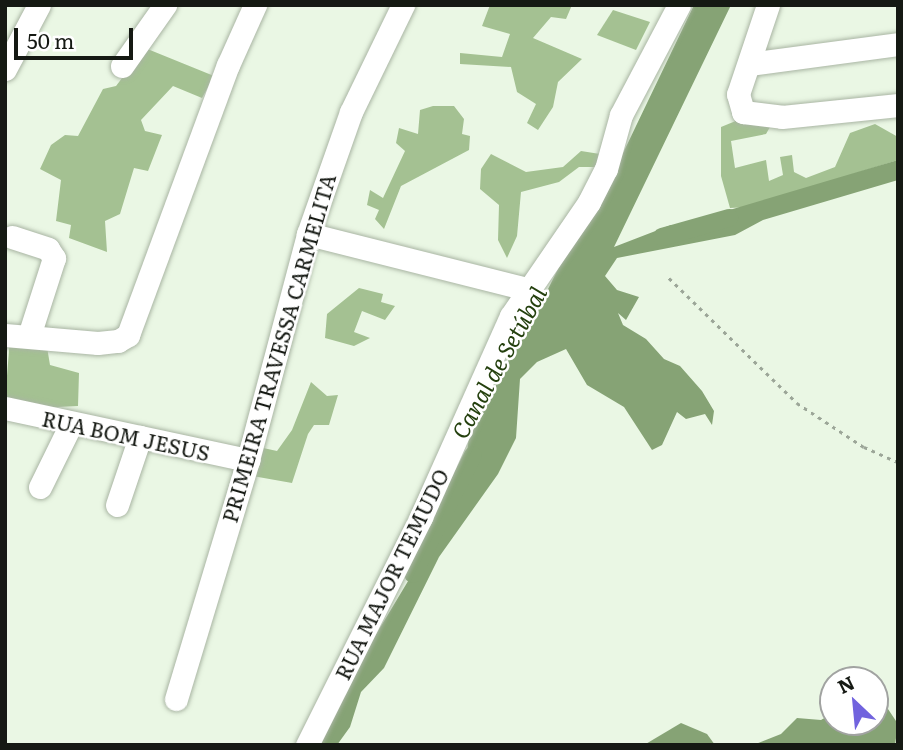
<!DOCTYPE html>
<html>
<head>
<meta charset="utf-8">
<style>
  body { margin:0 }
  #map { position:relative; width:903px; height:750px; overflow:hidden; background:#eaf7e4; font-family:Literata,serif }
  div>[style] { position:absolute }
  .forest>* { inset:0; background:#a4c192 }
  .water>* { inset:0; background:#86a375 }
  .canal>* { height:18px; margin:-9px; padding:0 9px; transform-origin:9px; border-radius:9px; background:#86a375 }
  .path>* { height:2.5px; margin-top:-1.25px; transform-origin:0; background:repeating-linear-gradient(90deg,#9ca698 0 3.5px,transparent 0 8.5px) }
  .roads { filter:drop-shadow(0 0 2px #a9b5a3) drop-shadow(0 0 2px #a9b5a3) }
  .minor>* { height:23px; margin:-11.5px; padding:0 11.5px; transform-origin:11.5px; border-radius:11.5px; background:#fff }
  span { translate:-50% -50%; white-space:nowrap; text-align:center; line-height:1.15; -webkit-text-stroke:5px #fff; paint-order:stroke }
  .street-label { font-size:21px; color:#151913 }
  .water-label { font-size:23px; color:#24400e; font-style:italic }
  .frame { position:absolute; inset:0; border:7px solid #151913; pointer-events:none }
  .north { position:absolute; left:819px; top:666px; width:70px; height:70px; box-sizing:border-box; background:#fff; border:2px solid #a1a3a1; border-radius:50%; rotate:334deg; font-size:19px; font-weight:700; line-height:28px; text-align:center; color:#151913 }
  .north::after { content:''; display:block; margin:auto; width:24px; height:32px; background:#7163de; clip-path:polygon(50% 0,100% 100%,50% 72%,0 100%) }
  .scale { position:absolute; left:14px; top:28px; width:119px; height:32px; box-sizing:border-box; border:4px solid #151913; border-top:0; padding-left:9px; font-size:21px; line-height:24px; white-space:nowrap; color:#151913; -webkit-text-stroke:5px #fff; paint-order:stroke }
</style>
</head>
<body>
<div id="map">
  <div class="forest">
    <i style="clip-path:polygon(490px 5px,572px 5px,566px 19px,551px 17px,533px 38px,582px 59px,558px 82px,553px 107px,538px 130px,527px 123px,536px 104px,517px 92px,511px 67px,460px 64px,460px 53px,502px 57px,510px 34px,482px 26px)"></i>
    <i style="clip-path:polygon(613px 10px,650px 22px,636px 50px,597px 35px)"></i>
    <i style="clip-path:polygon(145px 48px,214px 76px,202px 98px,173px 86px,141px 120px,145px 131px,162px 135px,148px 171px,134px 168px,120px 214px,105px 221px,107px 252px,69px 238px,71px 225px,56px 221px,61px 180px,40px 169px,51px 145px,65px 135px,78px 136px,103px 89px,116px 86px)"></i>
    <i style="clip-path:polygon(433px 106px,454px 106px,464px 119px,462px 134px,470px 136px,469px 150px,401px 186px,384px 229px,375px 219px,379px 210px,367px 205px,370px 190px,383px 198px,405px 151px,396px 143px,399px 128px,418px 134px,420px 110px)"></i>
    <i style="clip-path:polygon(743px 118px,774px 120px,766px 134px,731px 141px,735px 168px,766px 160px,769px 181px,783px 175px,780px 157px,792px 155px,794px 172px,806px 178px,835px 167px,850px 133px,875px 124px,898px 137px,898px 160px,748px 207px,730px 208px,721px 176px,721px 127px)"></i>
    <i style="clip-path:polygon(581px 151px,600px 154px,597px 167px,579px 167px,559px 182px,521px 192px,517px 236px,507px 258px,498px 240px,499px 205px,480px 189px,481px 169px,491px 154px,526px 172px,563px 167px)"></i>
    <i style="clip-path:polygon(359px 288px,383px 294px,381px 302px,395px 306px,385px 320px,362px 311px,354px 332px,370px 338px,354px 346px,325px 338px,327px 314px)"></i>
    <i style="clip-path:polygon(10px 338px,46px 341px,50px 365px,79px 373px,78px 406px,37px 408px,5px 401px)"></i>
    <i style="clip-path:polygon(311px 382px,327px 396px,338px 395px,329px 425px,314px 425px,308px 434px,292px 483px,247px 475px,254px 446px,277px 451px,292px 430px)"></i>
  </div>
  <div class="water">
    <i style="clip-path:polygon(694px 5px,731px 5px,614px 247px,671px 225px,677px 232px,693px 230px,714px 222px,716px 214px,898px 160px,898px 180px,763px 220px,735px 235px,617px 258px,605px 276px,617px 290px,639px 297px,626px 320px,618px 313px,623px 325px,646px 339px,664px 359px,680px 366px,702px 391px,714px 411px,712px 425px,705px 414px,686px 419px,677px 412px,662px 445px,652px 450px,624px 407px,587px 385px,566px 349px,537px 362px,520px 379px,516px 438px,498px 474px,439px 557px,384px 668px,361px 692px,350px 727px,337px 745px,319px 745px,366px 651px,461px 493px,469px 437px,485px 400px,533px 319px,582px 221px,589px 224px)"></i>
    <i style="clip-path:polygon(875px 702px,886px 706px,898px 724px,895px 745px,753px 745px,781px 734px,797px 718px,821px 720px,833px 713px,833px 722px,875px 722px)"></i>
    <i style="clip-path:polygon(681px 723px,707px 734px,715px 745px,644px 745px)"></i>
  </div>
  <div class="canal">
    <i style="left:662px;top:237px;width:70px;rotate:-15.8deg"></i>
    <i style="left:413px;top:574px;width:133px;rotate:-63.2deg"></i>
  </div>
  <div class="path">
    <i style="left:669px;top:278px;width:179px;rotate:44.3deg"></i>
    <i style="left:797px;top:403px;width:80px;rotate:33.3deg"></i>
    <i style="left:864px;top:447px;width:37px;rotate:24deg"></i>
  </div>
  <div class="roads">
    <div class="minor">
      <i style="left:768px;top:5px;width:94px;rotate:108.6deg"></i>
      <i style="left:738px;top:94px;width:19px;rotate:74deg"></i>
      <i style="left:743px;top:112px;width:39px;rotate:7deg"></i>
      <i style="left:782px;top:117px;width:117px;rotate:-5.9deg"></i>
      <i style="left:749px;top:64px;width:150px;rotate:-7.6deg"></i>
      <i style="left:122px;top:66px;width:75px;rotate:-54.8deg"></i>
      <i style="left:5px;top:69px;width:72px;rotate:-62deg"></i>
      <i style="left:308px;top:234px;width:230px;rotate:14.1deg"></i>
      <i style="left:12px;top:237px;width:38px;rotate:18deg"></i>
      <i style="left:48px;top:249px;width:11px;rotate:56deg"></i>
      <i style="left:54px;top:258px;width:82px;rotate:107.8deg"></i>
      <i style="left:5px;top:335px;width:93px;rotate:4.9deg"></i>
      <i style="left:98px;top:343px;width:20px;rotate:-6deg"></i>
      <i style="left:118px;top:341px;width:12px;rotate:-31deg"></i>
      <i style="left:128px;top:335px;width:288px;rotate:-69.7deg"></i>
      <i style="left:228px;top:65px;width:66px;rotate:-65.8deg"></i>
      <i style="left:5px;top:408px;width:249px;rotate:12.1deg"></i>
      <i style="left:40px;top:487px;width:70px;rotate:-63.8deg"></i>
      <i style="left:117px;top:505px;width:72px;rotate:-71.3deg"></i>
      <i style="left:176px;top:699px;width:250px;rotate:-73.2deg"></i>
      <i style="left:248px;top:460px;width:234px;rotate:-75.1deg"></i>
      <i style="left:308px;top:234px;width:129px;rotate:-70.6deg"></i>
      <i style="left:351px;top:112px;width:119px;rotate:-64.1deg"></i>
      <i style="left:307px;top:745px;width:255px;rotate:-63.4deg"></i>
      <i style="left:421px;top:517px;width:220px;rotate:-65.9deg"></i>
      <i style="left:511px;top:316px;width:138px;rotate:-55.6deg"></i>
      <i style="left:589px;top:202px;width:37px;rotate:-63deg"></i>
      <i style="left:606px;top:169px;width:56px;rotate:-74.5deg"></i>
      <i style="left:621px;top:115px;width:124px;rotate:-62.2deg"></i>
    </div>
  </div>
  <div class="street-label">
    <span style="left:278px;top:348px;rotate:-74deg">PRIMEIRA TRAVESSA CARMELITA</span>
    <span style="left:126px;top:435px;rotate:12deg">RUA BOM JESUS</span>
    <span style="left:391px;top:574px;rotate:-64deg">RUA MAJOR TEMUDO</span>
  </div>
  <div class="water-label">
    <span style="left:498px;top:362px;rotate:-61deg">Canal de Setúbal</span>
  </div>
  <div class="frame"></div>
  <div class="north">N</div>
  <div class="scale">50 m</div>
</div>
</body>
</html>
